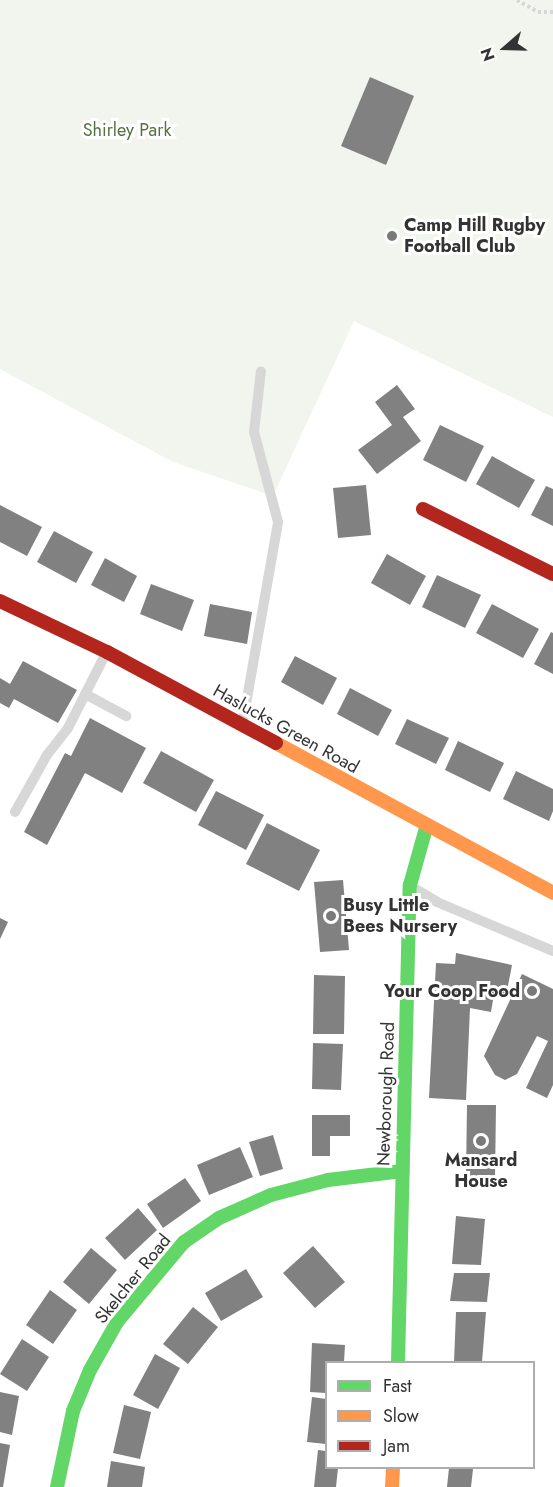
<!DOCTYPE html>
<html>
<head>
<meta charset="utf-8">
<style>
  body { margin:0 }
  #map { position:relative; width:553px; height:1487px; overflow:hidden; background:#fff; font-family:Jost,sans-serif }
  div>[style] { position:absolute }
  .green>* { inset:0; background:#f1f5ed }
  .building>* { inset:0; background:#818181 }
  .path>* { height:4px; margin-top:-2px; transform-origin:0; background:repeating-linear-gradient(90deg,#d6d6d6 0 3px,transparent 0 6px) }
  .lane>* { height:10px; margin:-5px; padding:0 5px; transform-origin:5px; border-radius:5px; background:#d7d7d7 }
  .fast>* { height:14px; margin:-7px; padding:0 7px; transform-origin:7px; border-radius:7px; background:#63d668 }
  .slow>* { height:14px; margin:-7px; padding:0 7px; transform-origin:7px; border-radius:7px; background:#ff974d }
  .jam>* { height:14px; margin:-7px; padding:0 7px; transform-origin:7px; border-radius:7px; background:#b3261e }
  .dots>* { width:16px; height:16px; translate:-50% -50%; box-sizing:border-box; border:3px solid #fff; border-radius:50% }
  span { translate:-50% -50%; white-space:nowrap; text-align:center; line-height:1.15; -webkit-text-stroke:6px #fff; paint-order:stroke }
  .park-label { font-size:18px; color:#56703f }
  .poi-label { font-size:18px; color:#333; font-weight:700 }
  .left { translate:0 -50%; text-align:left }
  .right { translate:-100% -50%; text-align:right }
  .street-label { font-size:18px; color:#333 }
  .legend { position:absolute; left:325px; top:1361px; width:210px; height:108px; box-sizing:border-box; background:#fff; border:2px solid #adadad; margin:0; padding:8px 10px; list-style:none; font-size:18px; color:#333 }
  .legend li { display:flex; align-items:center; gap:12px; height:30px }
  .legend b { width:30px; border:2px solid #adadad }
  .north { position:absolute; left:475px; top:18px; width:60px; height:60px; -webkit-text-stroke:4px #fff; paint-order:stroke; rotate:250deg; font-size:16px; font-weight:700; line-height:24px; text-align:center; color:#333 }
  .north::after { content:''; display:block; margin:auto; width:21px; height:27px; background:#333; clip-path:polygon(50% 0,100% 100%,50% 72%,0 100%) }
</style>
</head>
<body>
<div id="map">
  <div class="green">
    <i style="clip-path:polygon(0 0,553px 0,553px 417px,354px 321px,273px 496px,173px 462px,0 369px)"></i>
  </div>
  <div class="building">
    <i style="clip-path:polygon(370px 77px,414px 96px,386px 165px,341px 146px)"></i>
    <i style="clip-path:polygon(397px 385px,415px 409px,403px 417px,421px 441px,377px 474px,358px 450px,392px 425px,375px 402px)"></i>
    <i style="clip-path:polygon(440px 425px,484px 446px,466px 482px,423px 460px)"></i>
    <i style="clip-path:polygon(492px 456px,535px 480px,519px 508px,476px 484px)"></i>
    <i style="clip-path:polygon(366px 485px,371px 535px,338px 538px,333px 488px)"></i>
    <i style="clip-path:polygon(546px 486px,553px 489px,553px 526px,531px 515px)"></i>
    <i style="clip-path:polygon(0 505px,42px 527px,27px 556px,0 542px)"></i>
    <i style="clip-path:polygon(54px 531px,93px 552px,76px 583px,37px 562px)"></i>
    <i style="clip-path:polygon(387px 554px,426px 576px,410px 605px,371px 583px)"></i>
    <i style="clip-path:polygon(105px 558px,137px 576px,124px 602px,91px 585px)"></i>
    <i style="clip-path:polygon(437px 575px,481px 595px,465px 628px,422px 607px)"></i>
    <i style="clip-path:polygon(151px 584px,194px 600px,182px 631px,140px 614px)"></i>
    <i style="clip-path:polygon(210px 604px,252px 612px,247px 644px,204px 636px)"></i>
    <i style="clip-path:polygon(492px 604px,539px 629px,523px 658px,476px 633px)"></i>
    <i style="clip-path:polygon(551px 632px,553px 633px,553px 674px,534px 664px)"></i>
    <i style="clip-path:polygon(295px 656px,337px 678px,323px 705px,281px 682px)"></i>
    <i style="clip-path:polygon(23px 661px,77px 690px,58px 723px,14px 699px,9px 708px,0 703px,0 678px,10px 684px)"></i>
    <i style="clip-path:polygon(350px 688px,392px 710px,378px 736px,337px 714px)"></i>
    <i style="clip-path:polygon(90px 718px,146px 748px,122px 793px,85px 773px,47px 845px,24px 832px,65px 753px,71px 756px)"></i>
    <i style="clip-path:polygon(407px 719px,449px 738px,436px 764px,395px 744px)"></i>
    <i style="clip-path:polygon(458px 741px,504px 763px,490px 792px,445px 770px)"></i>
    <i style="clip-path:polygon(161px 751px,214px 780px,196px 812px,143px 783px)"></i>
    <i style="clip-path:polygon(516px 771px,553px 789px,553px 811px,549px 821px,503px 799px)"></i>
    <i style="clip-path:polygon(216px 791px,264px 815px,246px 850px,198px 825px)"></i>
    <i style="clip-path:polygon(267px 823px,320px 850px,299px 891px,246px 864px)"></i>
    <i style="clip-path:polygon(343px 880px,349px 950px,320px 952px,314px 882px)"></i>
    <i style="clip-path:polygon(0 918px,8px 922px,0 939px)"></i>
    <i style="clip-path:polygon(456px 953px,512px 965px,506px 996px,494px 994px,491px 1012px,470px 1008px,466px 1100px,429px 1098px,436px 963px,455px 964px)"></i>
    <i style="clip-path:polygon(522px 974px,553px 989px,553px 1085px,547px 1098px,526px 1088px,548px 1041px,537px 1036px,517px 1074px,505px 1080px,495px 1075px,484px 1056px)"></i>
    <i style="clip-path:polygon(314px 975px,345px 976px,344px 1034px,313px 1034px)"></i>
    <i style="clip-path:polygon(313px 1043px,343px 1044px,341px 1090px,312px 1089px)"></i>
    <i style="clip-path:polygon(467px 1105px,496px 1105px,495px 1177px,466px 1176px)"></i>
    <i style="clip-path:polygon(312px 1115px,350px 1115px,350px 1136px,330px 1136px,330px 1156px,312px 1156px)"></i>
    <i style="clip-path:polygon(273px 1135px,283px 1169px,260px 1176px,249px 1142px)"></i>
    <i style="clip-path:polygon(240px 1147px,253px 1177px,209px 1195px,197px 1165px)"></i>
    <i style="clip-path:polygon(185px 1178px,201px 1201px,163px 1228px,147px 1204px)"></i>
    <i style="clip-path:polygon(138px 1208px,157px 1230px,125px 1260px,105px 1238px)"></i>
    <i style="clip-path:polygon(456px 1216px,485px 1219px,481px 1265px,452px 1264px)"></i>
    <i style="clip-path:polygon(313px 1246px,345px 1282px,315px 1308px,283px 1273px)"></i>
    <i style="clip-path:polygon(91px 1248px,117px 1270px,89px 1304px,63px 1282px)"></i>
    <i style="clip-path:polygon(246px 1269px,263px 1297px,221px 1321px,205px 1293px)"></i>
    <i style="clip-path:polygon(454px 1273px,490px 1273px,487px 1302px,450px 1301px)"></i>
    <i style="clip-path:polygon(50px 1290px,77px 1310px,53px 1344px,26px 1325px)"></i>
    <i style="clip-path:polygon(193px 1307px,218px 1327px,188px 1364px,163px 1344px)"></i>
    <i style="clip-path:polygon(456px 1312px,486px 1312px,482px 1362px,454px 1362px)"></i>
    <i style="clip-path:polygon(22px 1339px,49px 1357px,27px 1391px,0 1374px)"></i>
    <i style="clip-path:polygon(312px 1343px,345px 1345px,344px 1362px,326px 1362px,326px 1393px,310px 1392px)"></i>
    <i style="clip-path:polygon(155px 1354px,180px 1368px,158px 1409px,133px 1395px)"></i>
    <i style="clip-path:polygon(0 1392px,19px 1396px,12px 1435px,0 1432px)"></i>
    <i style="clip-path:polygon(312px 1397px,326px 1399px,326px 1444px,307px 1442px)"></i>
    <i style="clip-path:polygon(124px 1405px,151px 1412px,140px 1459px,113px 1453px)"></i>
    <i style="clip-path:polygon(0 1443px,10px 1445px,3px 1487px,0 1487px)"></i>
    <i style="clip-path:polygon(318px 1450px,326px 1451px,326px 1468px,338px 1468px,336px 1487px,314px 1487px)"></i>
    <i style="clip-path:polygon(111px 1461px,145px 1467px,142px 1487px,107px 1487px)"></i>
    <i style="clip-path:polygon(449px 1468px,473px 1469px,471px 1487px,447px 1487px)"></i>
  </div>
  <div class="path">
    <i style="left:517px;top:0;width:24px;rotate:30deg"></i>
    <i style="left:538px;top:12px;width:15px"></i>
  </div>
  <div class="lane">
    <i style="left:85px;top:694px;width:47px;rotate:28.2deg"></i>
    <i style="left:243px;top:721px;width:202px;rotate:-80deg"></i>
    <i style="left:278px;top:522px;width:93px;rotate:-104.9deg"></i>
    <i style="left:254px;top:432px;width:61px;rotate:-83.5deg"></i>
    <i style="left:15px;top:812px;width:65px;rotate:-60.7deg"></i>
    <i style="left:47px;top:755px;width:34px;rotate:-52deg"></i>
    <i style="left:68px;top:728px;width:82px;rotate:-63.1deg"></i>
    <i style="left:414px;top:888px;width:27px;rotate:31deg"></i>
    <i style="left:437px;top:902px;width:126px;rotate:22.9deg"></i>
  </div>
  <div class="fast">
    <i style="left:398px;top:1362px;width:477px;rotate:-88.6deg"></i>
    <i style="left:410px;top:885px;width:59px;rotate:-74.3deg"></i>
    <i style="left:57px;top:1487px;width:78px;rotate:-78.1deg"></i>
    <i style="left:73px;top:1411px;width:44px;rotate:-67.5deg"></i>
    <i style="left:90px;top:1370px;width:55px;rotate:-60.6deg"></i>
    <i style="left:117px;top:1322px;width:104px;rotate:-50.1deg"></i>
    <i style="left:184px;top:1242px;width:42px;rotate:-34.4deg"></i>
    <i style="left:219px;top:1218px;width:57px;rotate:-23.9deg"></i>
    <i style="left:271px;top:1195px;width:59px;rotate:-14.7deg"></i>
    <i style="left:328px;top:1180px;width:75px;rotate:-6.9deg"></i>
  </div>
  <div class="slow">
    <i style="left:276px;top:743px;width:315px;rotate:28.4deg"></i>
    <i style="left:392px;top:1487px;width:19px;rotate:-87deg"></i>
  </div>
  <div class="jam">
    <i style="left:423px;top:509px;width:145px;rotate:26.6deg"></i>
    <i style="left:0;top:601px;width:119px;rotate:25.5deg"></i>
    <i style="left:107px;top:652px;width:192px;rotate:28.3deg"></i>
  </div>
  <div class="dots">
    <i style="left:392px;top:236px;background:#7a7a7a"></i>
    <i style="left:331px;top:916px;background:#7a7a7a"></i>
    <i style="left:532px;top:991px;background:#7a7a7a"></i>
    <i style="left:481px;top:1141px;background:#7a7a7a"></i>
  </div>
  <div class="park-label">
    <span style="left:127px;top:130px">Shirley Park</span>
  </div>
  <div class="poi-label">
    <span class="left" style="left:404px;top:236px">Camp Hill Rugby<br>Football Club</span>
    <span class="left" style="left:343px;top:916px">Busy Little<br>Bees Nursery</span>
    <span class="right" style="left:520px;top:991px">Your Coop Food</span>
    <span style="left:481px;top:1171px">Mansard<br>House</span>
  </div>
  <div class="street-label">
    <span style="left:286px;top:729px;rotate:29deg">Haslucks Green Road</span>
    <span style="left:386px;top:1094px;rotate:-88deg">Newborough Road</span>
    <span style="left:133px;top:1279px;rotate:-51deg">Skelcher Road</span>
  </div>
  <ul class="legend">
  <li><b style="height:8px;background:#63d668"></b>Fast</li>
  <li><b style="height:8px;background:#ff974d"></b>Slow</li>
  <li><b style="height:8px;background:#b3261e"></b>Jam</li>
  </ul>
  <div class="north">N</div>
</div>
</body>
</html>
